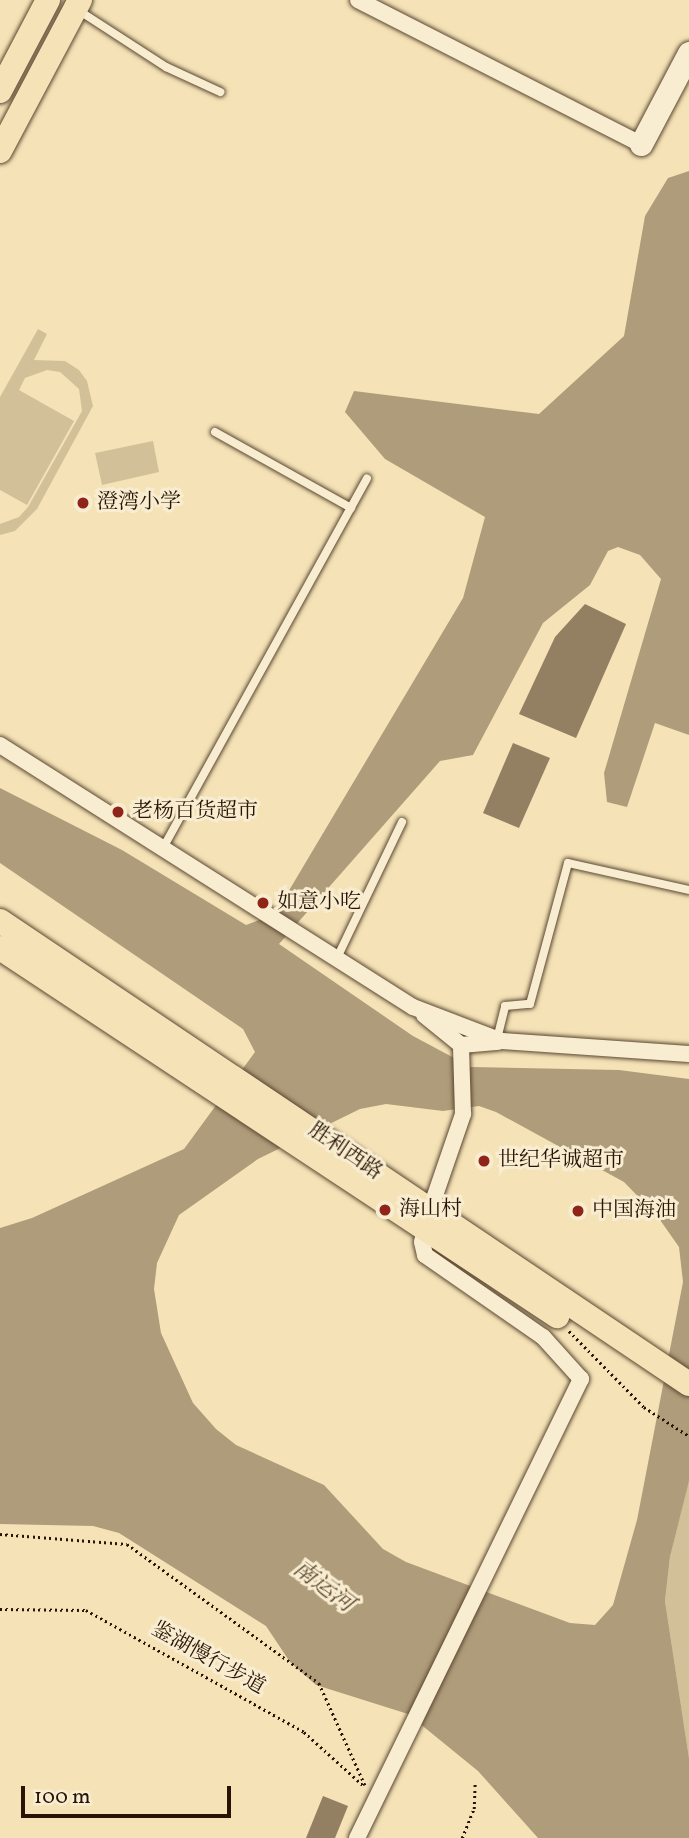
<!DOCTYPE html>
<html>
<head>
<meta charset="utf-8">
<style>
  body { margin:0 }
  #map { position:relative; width:689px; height:1838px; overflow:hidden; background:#f5e3b7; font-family:Vollkorn,"Noto Serif SC",serif }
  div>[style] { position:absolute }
  .green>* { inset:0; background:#d2c099 }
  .water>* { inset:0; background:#af9c7a }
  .building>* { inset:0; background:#937f62 }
  .path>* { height:2.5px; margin-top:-1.25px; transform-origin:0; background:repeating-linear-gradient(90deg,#281305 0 2px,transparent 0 5.5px) }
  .roads { filter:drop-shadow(0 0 2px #5b4732) drop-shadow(0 0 2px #5b4732) }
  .lane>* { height:8px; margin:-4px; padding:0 4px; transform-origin:4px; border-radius:4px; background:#f8edd0 }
  .street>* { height:16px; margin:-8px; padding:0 8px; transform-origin:8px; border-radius:8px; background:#f8edd0 }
  .secondary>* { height:23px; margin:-11.5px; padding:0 11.5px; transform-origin:11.5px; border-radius:11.5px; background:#f8edd0 }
  .primary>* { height:24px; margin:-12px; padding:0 12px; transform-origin:12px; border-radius:12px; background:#f5e3b7 }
  .dots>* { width:19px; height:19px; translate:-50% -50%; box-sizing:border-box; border:4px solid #f8edd0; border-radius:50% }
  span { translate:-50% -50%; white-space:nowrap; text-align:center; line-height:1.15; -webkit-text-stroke:6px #f8edd0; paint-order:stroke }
  .poi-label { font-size:21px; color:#281305 }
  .left { translate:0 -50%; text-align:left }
  .street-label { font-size:21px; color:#281305 }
  .water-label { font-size:23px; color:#5e4a34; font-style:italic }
  .scale { position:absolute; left:21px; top:1786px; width:210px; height:32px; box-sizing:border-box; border:4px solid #281305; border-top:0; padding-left:9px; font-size:21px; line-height:24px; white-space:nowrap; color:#281305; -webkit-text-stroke:5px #f8edd0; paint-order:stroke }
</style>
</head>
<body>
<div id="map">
  <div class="green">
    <i style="clip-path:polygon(38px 329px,47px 334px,34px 360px,65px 361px,79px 370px,87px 381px,93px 406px,37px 509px,15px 531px,0 535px,0 524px,19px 517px,28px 507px,82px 411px,79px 389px,60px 372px,47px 370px,25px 378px,19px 390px,74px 421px,27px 505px,0 490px,0 397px)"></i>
    <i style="clip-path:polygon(153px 441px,159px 472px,102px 485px,95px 453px)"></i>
    <i style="clip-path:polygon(688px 1483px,689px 1482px,689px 1758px,665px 1601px,670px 1557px)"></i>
  </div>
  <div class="water">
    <i style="clip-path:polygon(evenodd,689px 171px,689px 735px,655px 723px,627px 807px,607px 802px,604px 773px,661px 579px,640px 555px,618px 547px,608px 551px,590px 585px,543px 623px,473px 755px,440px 761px,279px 944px,413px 1036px,471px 1067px,619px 1070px,689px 1079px,689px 1481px,670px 1557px,665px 1601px,689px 1758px,689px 1838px,538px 1838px,478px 1771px,408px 1714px,316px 1685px,290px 1662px,266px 1626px,119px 1533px,93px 1526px,0 1524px,0 1228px,32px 1218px,184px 1149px,255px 1052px,243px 1029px,0 863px,0 788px,122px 850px,246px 925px,275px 914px,463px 598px,485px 517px,385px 459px,345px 412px,354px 391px,539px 414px,624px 336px,645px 216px,668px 178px,689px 171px,386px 1104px,443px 1111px,479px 1106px,496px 1112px,624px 1182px,658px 1217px,679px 1247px,683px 1282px,637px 1520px,613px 1605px,595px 1625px,570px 1623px,406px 1562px,383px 1549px,324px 1485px,236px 1445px,216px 1429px,193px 1403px,161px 1333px,154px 1289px,157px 1263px,179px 1215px,258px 1159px,360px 1109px,386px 1104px)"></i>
  </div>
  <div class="building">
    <i style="clip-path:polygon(585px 604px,626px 624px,576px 738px,519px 714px,555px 637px)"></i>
    <i style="clip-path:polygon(513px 743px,550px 758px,519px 828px,483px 813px)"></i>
    <i style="clip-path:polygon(323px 1796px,348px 1806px,335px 1838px,306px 1838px)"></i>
  </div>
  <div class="path">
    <i style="left:569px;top:1331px;width:107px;rotate:45.4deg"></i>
    <i style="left:644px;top:1407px;width:54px;rotate:32.8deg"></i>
    <i style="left:0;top:1534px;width:127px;rotate:4.5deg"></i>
    <i style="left:127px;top:1544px;width:237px;rotate:35.9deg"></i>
    <i style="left:319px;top:1683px;width:112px;rotate:65.7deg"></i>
    <i style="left:0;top:1609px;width:86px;rotate:0.7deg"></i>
    <i style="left:86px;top:1610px;width:250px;rotate:29.2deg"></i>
    <i style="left:304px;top:1732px;width:81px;rotate:42deg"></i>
    <i style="left:462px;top:1838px;width:31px;rotate:-68deg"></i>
    <i style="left:474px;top:1809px;width:26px;rotate:-88deg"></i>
  </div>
  <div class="roads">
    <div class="lane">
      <i style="left:78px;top:10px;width:105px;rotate:32.9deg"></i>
      <i style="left:166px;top:67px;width:60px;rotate:24.8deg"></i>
      <i style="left:215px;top:432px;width:156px;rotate:29.2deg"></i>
      <i style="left:163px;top:848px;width:422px;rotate:-61.1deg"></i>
      <i style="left:336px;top:960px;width:153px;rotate:-64.4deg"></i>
      <i style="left:497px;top:1039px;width:34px;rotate:-76deg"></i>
      <i style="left:505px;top:1006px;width:25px;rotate:-5deg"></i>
      <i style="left:530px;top:1004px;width:146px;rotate:-74.9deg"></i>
      <i style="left:568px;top:863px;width:124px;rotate:12.6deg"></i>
    </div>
    <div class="street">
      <i style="left:358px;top:0;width:318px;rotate:27deg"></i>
      <i style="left:0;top:745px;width:489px;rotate:32.4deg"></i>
      <i style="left:413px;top:1007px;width:95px;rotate:20.9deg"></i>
      <i style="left:502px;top:1041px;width:187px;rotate:4deg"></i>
      <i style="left:424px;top:1015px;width:48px;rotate:39deg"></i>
      <i style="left:461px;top:1045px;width:38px;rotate:-5deg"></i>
      <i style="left:357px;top:1838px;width:511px;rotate:-63.99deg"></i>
      <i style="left:581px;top:1379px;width:57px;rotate:-132.1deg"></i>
      <i style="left:543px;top:1337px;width:144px;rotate:-145.2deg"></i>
      <i style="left:425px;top:1255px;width:13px;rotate:-103deg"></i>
      <i style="left:422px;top:1242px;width:33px;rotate:-76deg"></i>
      <i style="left:430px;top:1210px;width:102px;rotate:-71deg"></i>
      <i style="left:463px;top:1114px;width:69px;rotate:-91.7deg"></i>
    </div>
    <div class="secondary">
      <i style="left:641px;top:144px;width:103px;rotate:-62.2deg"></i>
    </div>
    <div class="primary">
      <i style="left:0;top:91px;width:103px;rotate:-62.2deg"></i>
      <i style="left:0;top:151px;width:171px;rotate:-62.1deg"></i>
      <i style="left:0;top:921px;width:830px;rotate:33.9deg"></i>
      <i style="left:0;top:948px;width:668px;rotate:33.45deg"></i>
    </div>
  </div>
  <div class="dots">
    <i style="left:83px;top:503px;background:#8f2418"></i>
    <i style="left:118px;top:812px;background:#8f2418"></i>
    <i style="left:263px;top:903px;background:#8f2418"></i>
    <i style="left:484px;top:1161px;background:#8f2418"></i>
    <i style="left:385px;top:1210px;background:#8f2418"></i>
    <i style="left:578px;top:1211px;background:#8f2418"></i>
  </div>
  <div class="poi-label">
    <span class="left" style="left:97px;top:503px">澄湾小学</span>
    <span class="left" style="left:132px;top:812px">老杨百货超市</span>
    <span class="left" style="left:277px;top:903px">如意小吃</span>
    <span class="left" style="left:498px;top:1161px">世纪华诚超市</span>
    <span class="left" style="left:399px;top:1210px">海山村</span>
    <span class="left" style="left:592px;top:1211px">中国海油</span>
  </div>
  <div class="street-label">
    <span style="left:345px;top:1152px;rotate:34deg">胜利西路</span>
    <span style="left:208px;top:1659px;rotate:29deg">鉴湖慢行步道</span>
  </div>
  <div class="water-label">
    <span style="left:323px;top:1587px;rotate:37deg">南运河</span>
  </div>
  <div class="scale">100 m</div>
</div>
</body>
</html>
